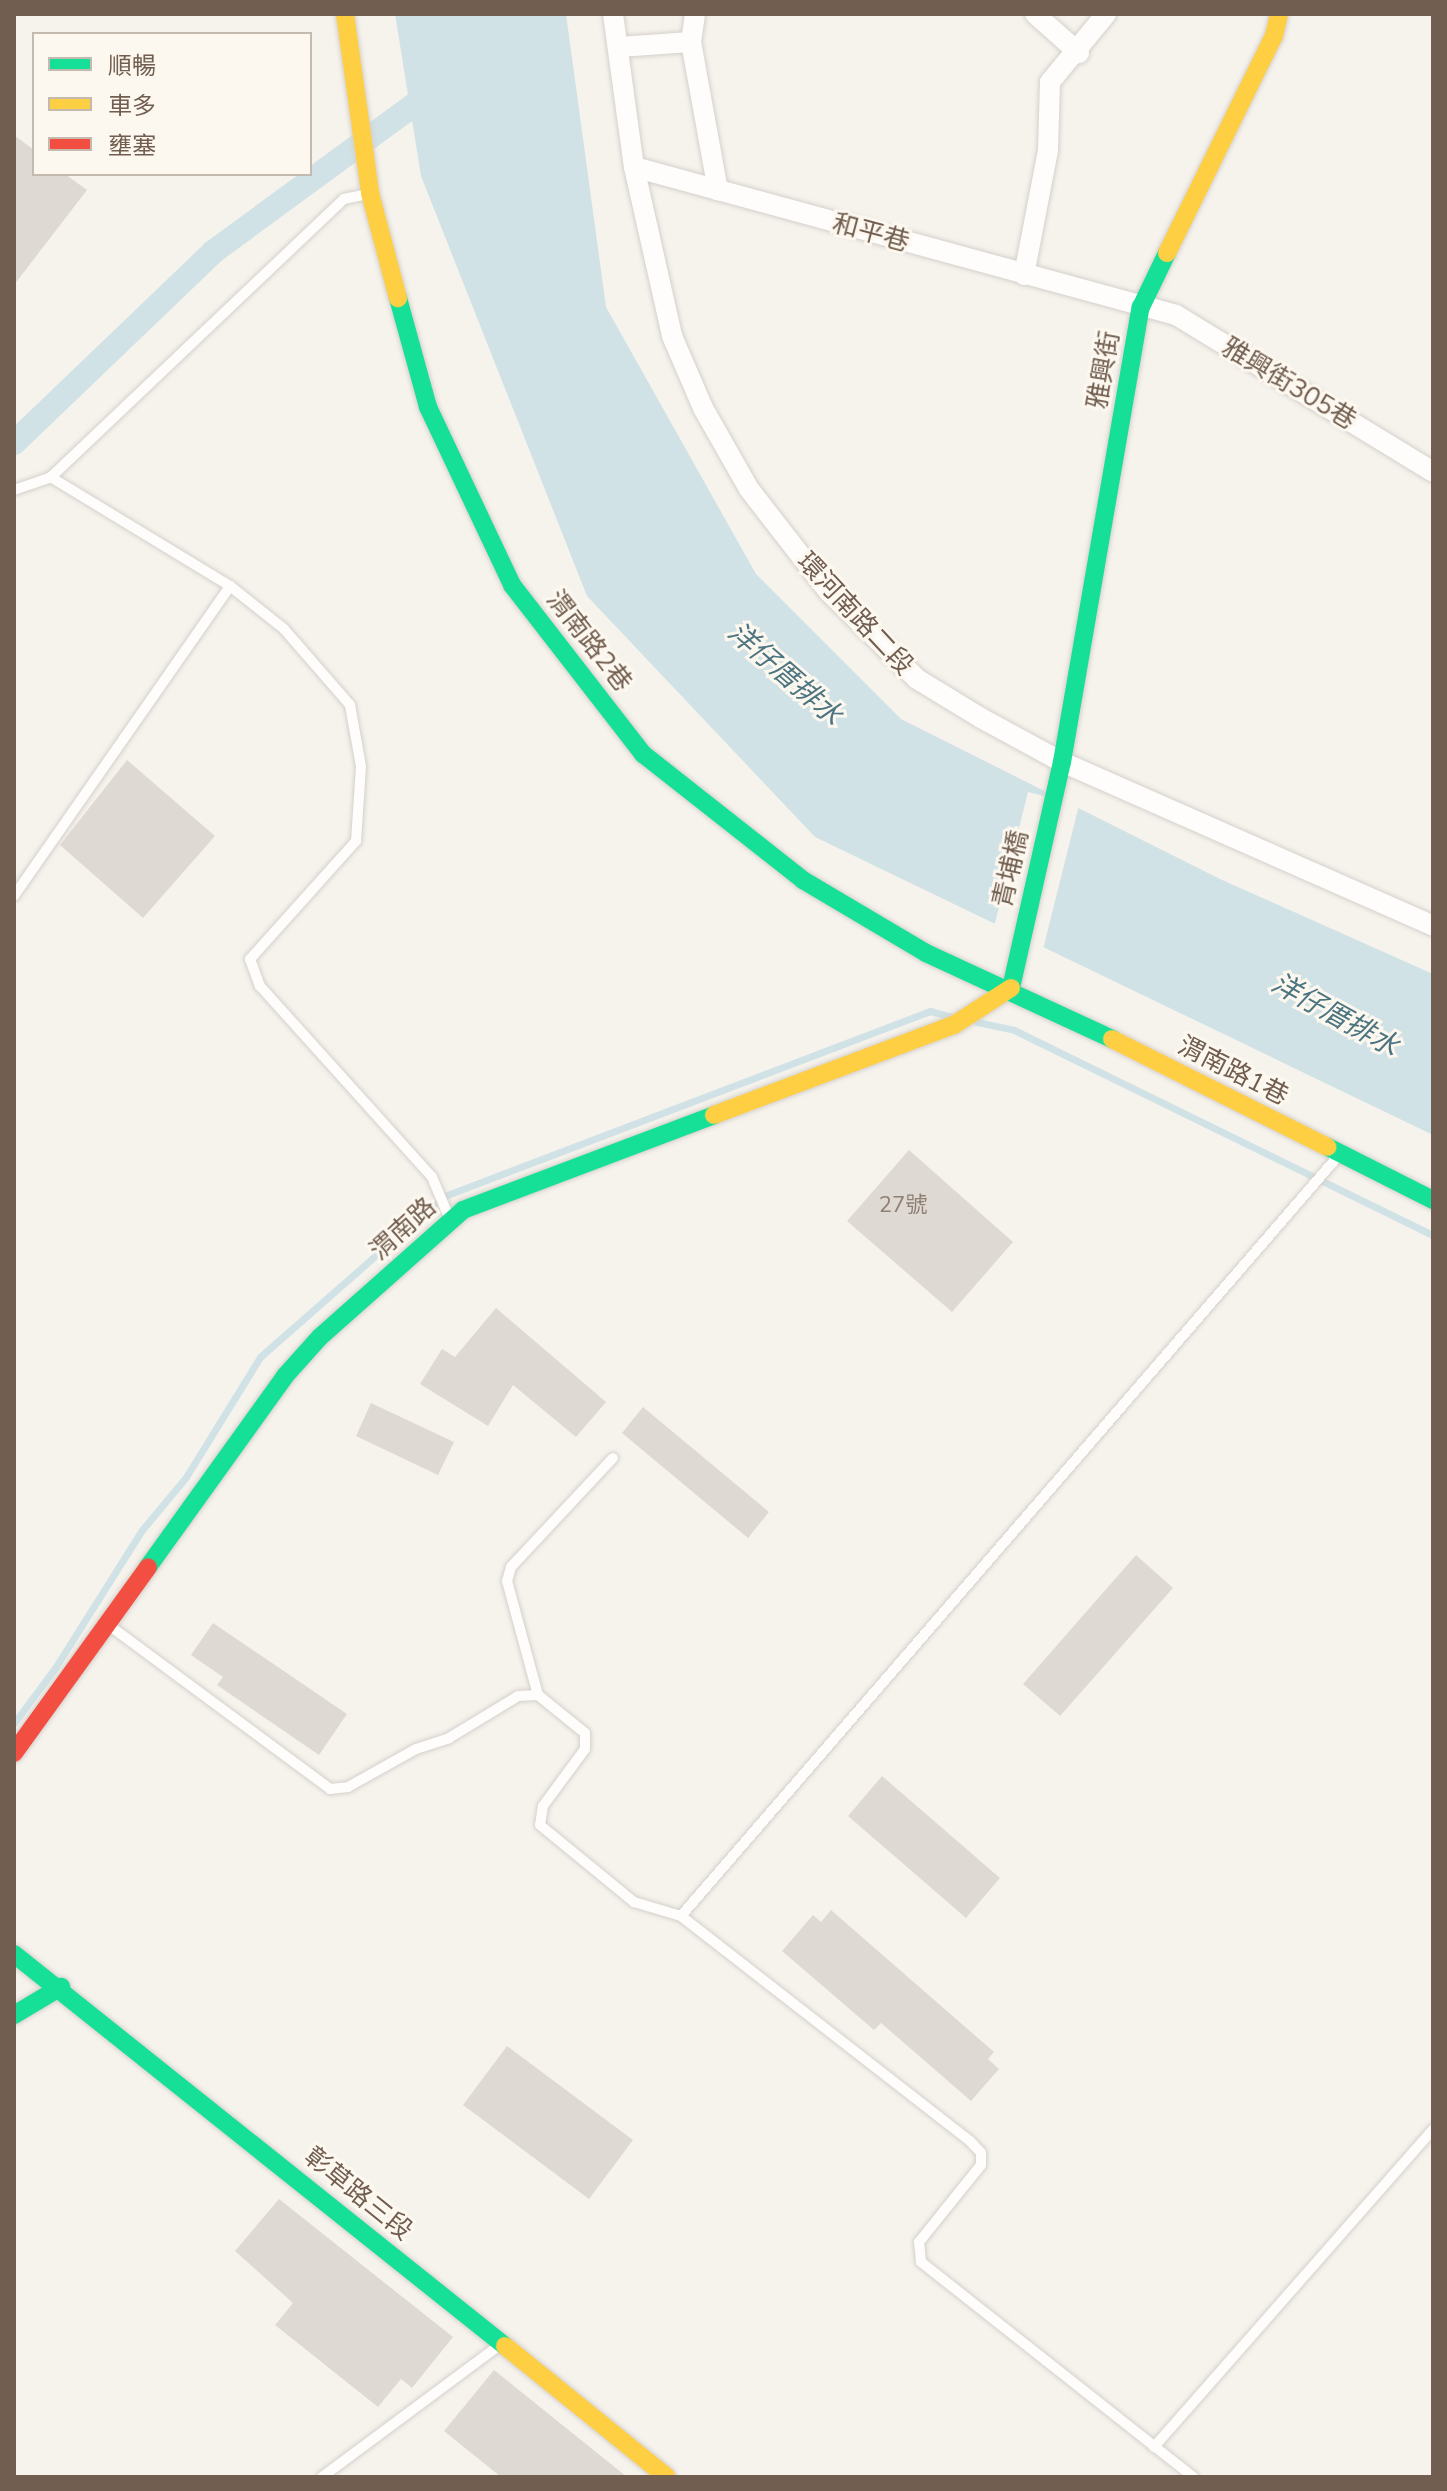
<!DOCTYPE html>
<html>
<head>
<meta charset="utf-8">
<style>
  body { margin:0 }
  #map { position:relative; width:1447px; height:2491px; overflow:hidden; background:#f6f3ed; font-family:"Nunito Sans","Noto Sans TC",sans-serif }
  div>[style] { position:absolute }
  .water>* { inset:0; background:#d0e2e5 }
  .pier>* { inset:0; background:#f6f3ed }
  .stream>* { height:7px; margin:-3.5px; padding:0 3.5px; transform-origin:3.5px; border-radius:3.5px; background:#d0e2e5 }
  .canal>* { height:24px; margin:-12px; padding:0 12px; transform-origin:12px; border-radius:12px; background:#d0e2e5 }
  .building>* { inset:0; background:#dfd9d3 }
  .roads { filter:drop-shadow(0 0 2px #d5d0cb) drop-shadow(0 0 2px #d5d0cb) }
  .lane>* { height:10px; margin:-5px; padding:0 5px; transform-origin:5px; border-radius:5px; background:#fefdfc }
  .street>* { height:20px; margin:-10px; padding:0 10px; transform-origin:10px; border-radius:10px; background:#fefdfc }
  .fast>* { height:18px; margin:-9px; padding:0 9px; transform-origin:9px; border-radius:9px; background:#16e098 }
  .slow>* { height:18px; margin:-9px; padding:0 9px; transform-origin:9px; border-radius:9px; background:#ffcf43 }
  .jam>* { height:18px; margin:-9px; padding:0 9px; transform-origin:9px; border-radius:9px; background:#f24e42 }
  span { translate:-50% -50%; white-space:nowrap; text-align:center; line-height:1.15; -webkit-text-stroke:6px #fdf8ef; paint-order:stroke }
  .number-label { font-size:22px; color:#8f8074 }
  .number-label span { -webkit-text-stroke-width:0 }
  .street-label { font-size:26px; color:#715e50 }
  .water-label { font-size:28px; color:#4c7581; font-style:italic }
  .frame { position:absolute; inset:0; border:16px solid #715e50; pointer-events:none }
  .legend { position:absolute; left:32px; top:32px; width:280px; height:144px; box-sizing:border-box; background:#fdf8ef; border:2px solid #c5baaf; margin:0; padding:10px 14px; list-style:none; font-size:24px; color:#715e50 }
  .legend li { display:flex; align-items:center; gap:16px; height:40px }
  .legend b { width:40px; border:2px solid #c5baaf }
</style>
</head>
<body>
<div id="map">
  <div class="water">
    <i style="clip-path:polygon(395px 14px,566px 14px,606px 307px,756px 574px,901px 719px,1220px 879px,1433px 974px,1433px 1135px,815px 837px,587px 596px,421px 176px)"></i>
  </div>
  <div class="pier">
    <i style="clip-path:polygon(1028px 792px,1079px 805px,1043px 949px,994px 927px)"></i>
  </div>
  <div class="stream">
    <i style="left:977px;top:1022px;width:38px;rotate:12deg"></i>
    <i style="left:1014px;top:1030px;width:466px;rotate:26.1deg"></i>
    <i style="left:14px;top:1723px;width:69px;rotate:-53.3deg"></i>
    <i style="left:55px;top:1668px;width:163px;rotate:-57.8deg"></i>
    <i style="left:142px;top:1530px;width:69px;rotate:-50.3deg"></i>
    <i style="left:186px;top:1477px;width:141px;rotate:-58.3deg"></i>
    <i style="left:260px;top:1357px;width:242px;rotate:-41.3deg"></i>
    <i style="left:442px;top:1197px;width:522px;rotate:-20.86deg"></i>
    <i style="left:930px;top:1011px;width:20px;rotate:15deg"></i>
  </div>
  <div class="canal">
    <i style="left:14px;top:443px;width:276px;rotate:-43.8deg"></i>
    <i style="left:213px;top:252px;width:274px;rotate:-36.2deg"></i>
  </div>
  <div class="building">
    <i style="clip-path:polygon(14px 135px,34px 150px,34px 174px,65px 174px,87px 190px,14px 285px)"></i>
    <i style="clip-path:polygon(127px 760px,215px 836px,143px 918px,60px 845px)"></i>
    <i style="clip-path:polygon(909px 1150px,1013px 1242px,952px 1312px,847px 1221px)"></i>
    <i style="clip-path:polygon(496px 1308px,606px 1402px,576px 1437px,513px 1385px,488px 1426px,420px 1384px,442px 1349px,455px 1357px)"></i>
    <i style="clip-path:polygon(371px 1403px,454px 1442px,438px 1475px,356px 1436px)"></i>
    <i style="clip-path:polygon(643px 1407px,769px 1512px,748px 1538px,622px 1433px)"></i>
    <i style="clip-path:polygon(1136px 1555px,1173px 1588px,1060px 1716px,1023px 1684px)"></i>
    <i style="clip-path:polygon(213px 1623px,347px 1714px,319px 1755px,217px 1685px,223px 1677px,191px 1655px)"></i>
    <i style="clip-path:polygon(882px 1776px,1000px 1878px,966px 1918px,848px 1816px)"></i>
    <i style="clip-path:polygon(831px 1910px,994px 2052px,988px 2059px,999px 2069px,971px 2101px,881px 2023px,874px 2030px,782px 1951px,813px 1915px,821px 1922px)"></i>
    <i style="clip-path:polygon(507px 2046px,633px 2140px,589px 2199px,463px 2105px)"></i>
    <i style="clip-path:polygon(279px 2199px,453px 2337px,412px 2388px,401px 2379px,378px 2407px,275px 2325px,293px 2303px,235px 2251px)"></i>
    <i style="clip-path:polygon(494px 2370px,627px 2477px,501px 2477px,444px 2431px)"></i>
  </div>
  <div class="roads">
    <div class="lane">
      <i style="left:14px;top:490px;width:39px;rotate:-19deg"></i>
      <i style="left:230px;top:586px;width:69px;rotate:38.5deg"></i>
      <i style="left:284px;top:629px;width:101px;rotate:49deg"></i>
      <i style="left:350px;top:705px;width:62px;rotate:79.8deg"></i>
      <i style="left:361px;top:766px;width:75px;rotate:93.8deg"></i>
      <i style="left:356px;top:841px;width:159px;rotate:131.9deg"></i>
      <i style="left:250px;top:959px;width:29px;rotate:70deg"></i>
      <i style="left:260px;top:986px;width:257px;rotate:48deg"></i>
      <i style="left:432px;top:1177px;width:43px;rotate:67deg"></i>
      <i style="left:14px;top:896px;width:378px;rotate:-55.1deg"></i>
      <i style="left:230px;top:586px;width:210px;rotate:-148.7deg"></i>
      <i style="left:51px;top:477px;width:404px;rotate:-43.5deg"></i>
      <i style="left:344px;top:199px;width:25px;rotate:-12deg"></i>
      <i style="left:110px;top:1626px;width:274px;rotate:36.5deg"></i>
      <i style="left:330px;top:1789px;width:18px;rotate:-6deg"></i>
      <i style="left:348px;top:1787px;width:78px;rotate:-29.2deg"></i>
      <i style="left:416px;top:1749px;width:35px;rotate:-18deg"></i>
      <i style="left:449px;top:1738px;width:81px;rotate:-31.3deg"></i>
      <i style="left:518px;top:1696px;width:20px;rotate:-3deg"></i>
      <i style="left:538px;top:1695px;width:60px;rotate:39deg"></i>
      <i style="left:585px;top:1733px;width:16px;rotate:90deg"></i>
      <i style="left:585px;top:1749px;width:71px;rotate:126.4deg"></i>
      <i style="left:543px;top:1806px;width:19px;rotate:99deg"></i>
      <i style="left:540px;top:1825px;width:122px;rotate:39.3deg"></i>
      <i style="left:634px;top:1902px;width:49px;rotate:16.6deg"></i>
      <i style="left:681px;top:1916px;width:366px;rotate:37.9deg"></i>
      <i style="left:970px;top:2141px;width:16px;rotate:47deg"></i>
      <i style="left:981px;top:2153px;width:12px;rotate:90deg"></i>
      <i style="left:981px;top:2165px;width:99px;rotate:128.8deg"></i>
      <i style="left:919px;top:2242px;width:20px;rotate:84deg"></i>
      <i style="left:921px;top:2262px;width:347px;rotate:38.3deg"></i>
      <i style="left:538px;top:1695px;width:118px;rotate:-105.2deg"></i>
      <i style="left:507px;top:1581px;width:15px;rotate:-74deg"></i>
      <i style="left:511px;top:1567px;width:149px;rotate:-46.9deg"></i>
      <i style="left:681px;top:1916px;width:1006px;rotate:-49.15deg"></i>
      <i style="left:1154px;top:2447px;width:423px;rotate:-48.7deg"></i>
      <i style="left:322px;top:2477px;width:223px;rotate:-36.6deg"></i>
    </div>
    <div class="street">
      <i style="left:613px;top:14px;width:154px;rotate:82.2deg"></i>
      <i style="left:634px;top:167px;width:173px;rotate:77.3deg"></i>
      <i style="left:672px;top:336px;width:78px;rotate:66.7deg"></i>
      <i style="left:703px;top:408px;width:93px;rotate:60.4deg"></i>
      <i style="left:749px;top:489px;width:130px;rotate:52.2deg"></i>
      <i style="left:829px;top:592px;width:124px;rotate:44.7deg"></i>
      <i style="left:917px;top:679px;width:75px;rotate:31.4deg"></i>
      <i style="left:981px;top:718px;width:92px;rotate:28.5deg"></i>
      <i style="left:1062px;top:762px;width:406px;rotate:23.8deg"></i>
      <i style="left:695px;top:14px;width:28px;rotate:98deg"></i>
      <i style="left:691px;top:42px;width:151px;rotate:79.7deg"></i>
      <i style="left:1035px;top:14px;width:59px;rotate:41.6deg"></i>
      <i style="left:619px;top:47px;width:72px;rotate:-4deg"></i>
      <i style="left:634px;top:167px;width:562px;rotate:15.27deg"></i>
      <i style="left:1176px;top:315px;width:301px;rotate:31.4deg"></i>
      <i style="left:1024px;top:275px;width:127px;rotate:-79.1deg"></i>
      <i style="left:1048px;top:150px;width:68px;rotate:-88.3deg"></i>
      <i style="left:1050px;top:82px;width:88px;rotate:-50.5deg"></i>
    </div>
    <div class="fast">
      <i style="left:398px;top:298px;width:113px;rotate:74.6deg"></i>
      <i style="left:428px;top:407px;width:197px;rotate:64.7deg"></i>
      <i style="left:512px;top:585px;width:214px;rotate:52.2deg"></i>
      <i style="left:643px;top:754px;width:204px;rotate:38.2deg"></i>
      <i style="left:803px;top:880px;width:143px;rotate:30.7deg"></i>
      <i style="left:926px;top:953px;width:205px;rotate:24.8deg"></i>
      <i style="left:1011px;top:988px;width:232px;rotate:-77.3deg"></i>
      <i style="left:1062px;top:762px;width:462px;rotate:-80.2deg"></i>
      <i style="left:1141px;top:307px;width:60px;rotate:-64.3deg"></i>
      <i style="left:1328px;top:1147px;width:118px;rotate:26.8deg"></i>
      <i style="left:148px;top:1567px;width:235px;rotate:-54.3deg"></i>
      <i style="left:285px;top:1376px;width:52px;rotate:-48.1deg"></i>
      <i style="left:320px;top:1337px;width:191px;rotate:-41.6deg"></i>
      <i style="left:463px;top:1210px;width:268px;rotate:-20.7deg"></i>
      <i style="left:14px;top:1954px;width:628px;rotate:38.6deg"></i>
      <i style="left:14px;top:2015px;width:55px;rotate:-30.8deg"></i>
    </div>
    <div class="slow">
      <i style="left:345px;top:14px;width:181px;rotate:82deg"></i>
      <i style="left:370px;top:193px;width:109px;rotate:75.1deg"></i>
      <i style="left:1167px;top:253px;width:242px;rotate:-63.8deg"></i>
      <i style="left:1274px;top:36px;width:23px;rotate:-77deg"></i>
      <i style="left:1112px;top:1039px;width:241px;rotate:26.6deg"></i>
      <i style="left:714px;top:1115px;width:256px;rotate:-20.6deg"></i>
      <i style="left:954px;top:1025px;width:68px;rotate:-33deg"></i>
      <i style="left:505px;top:2346px;width:208px;rotate:39deg"></i>
    </div>
    <div class="jam">
      <i style="left:14px;top:1753px;width:229px;rotate:-54.2deg"></i>
    </div>
  </div>
  <div class="number-label">
    <span style="left:903px;top:1206px">27號</span>
  </div>
  <div class="street-label">
    <span style="left:871px;top:233px;rotate:15deg">和平巷</span>
    <span style="left:1104px;top:370px;rotate:-80deg">雅興街</span>
    <span style="left:1289px;top:384px;rotate:31deg">雅興街305巷</span>
    <span style="left:855px;top:614px;rotate:47deg">環河南路二段</span>
    <span style="left:589px;top:641px;rotate:52deg">渭南路2巷</span>
    <span style="left:1011px;top:869px;rotate:-77deg">青埔橋</span>
    <span style="left:1233px;top:1071px;rotate:27deg">渭南路1巷</span>
    <span style="left:403px;top:1229px;rotate:-42deg">渭南路</span>
    <span style="left:358px;top:2194px;rotate:39deg">彰草路三段</span>
  </div>
  <div class="water-label">
    <span style="left:785px;top:674px;rotate:41deg">洋仔厝排水</span>
    <span style="left:1335px;top:1015px;rotate:29deg">洋仔厝排水</span>
  </div>
  <div class="frame"></div>
  <ul class="legend">
  <li><b style="height:10px;background:#16e098"></b>順暢</li>
  <li><b style="height:10px;background:#ffcf43"></b>車多</li>
  <li><b style="height:10px;background:#f24e42"></b>壅塞</li>
  </ul>
</div>
</body>
</html>
